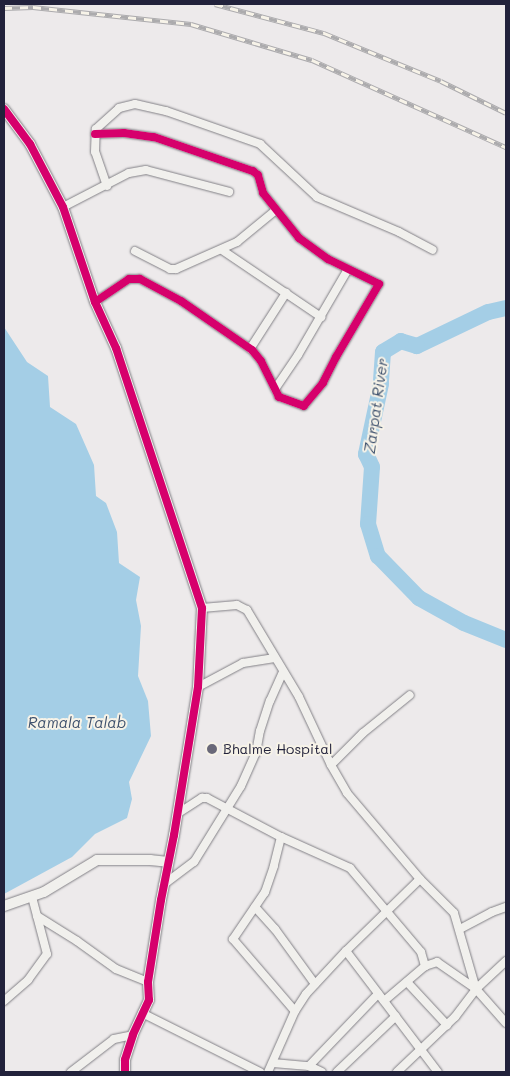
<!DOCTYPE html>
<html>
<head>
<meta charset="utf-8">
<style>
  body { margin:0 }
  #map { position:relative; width:510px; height:1076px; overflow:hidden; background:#edeaeb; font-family:Mali,sans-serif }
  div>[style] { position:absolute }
  .water>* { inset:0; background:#a4cee6 }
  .river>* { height:16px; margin:-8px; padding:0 8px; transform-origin:8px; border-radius:8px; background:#a4cee6 }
  .roads { filter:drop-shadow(0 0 1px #828086) drop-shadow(0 0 1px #828086) }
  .minor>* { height:8px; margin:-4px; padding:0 4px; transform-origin:4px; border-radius:4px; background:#f1f0ed }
  .tertiary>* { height:10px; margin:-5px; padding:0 5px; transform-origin:5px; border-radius:5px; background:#f1f0ed }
  .rail>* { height:4.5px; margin-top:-2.25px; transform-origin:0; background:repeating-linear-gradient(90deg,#f7f3e8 0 8px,#acabad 0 16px); box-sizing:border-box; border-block:1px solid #acabad }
  .cycleway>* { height:8px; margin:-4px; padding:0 4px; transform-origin:4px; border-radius:4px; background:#d6006c }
  .dots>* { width:14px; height:14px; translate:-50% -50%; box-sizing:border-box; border:2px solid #f7f3e8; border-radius:50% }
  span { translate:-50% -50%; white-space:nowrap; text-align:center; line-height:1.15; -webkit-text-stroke:4px #f7f3e8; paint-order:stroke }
  .poi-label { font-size:14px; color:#22223b }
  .left { translate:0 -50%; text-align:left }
  .water-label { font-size:15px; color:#3f526e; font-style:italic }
  .frame { position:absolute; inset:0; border:5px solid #22223b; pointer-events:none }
</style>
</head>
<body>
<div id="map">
  <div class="water">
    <i style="clip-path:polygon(4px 327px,27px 362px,48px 376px,50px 407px,76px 424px,94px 465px,96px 496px,106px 503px,117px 532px,119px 563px,140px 577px,136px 600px,141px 626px,138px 676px,148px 701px,151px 736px,129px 782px,132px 799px,127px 818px,95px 834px,72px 857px,4px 894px)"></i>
  </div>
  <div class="river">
    <i style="left:506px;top:308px;width:18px;rotate:167deg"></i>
    <i style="left:488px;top:312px;width:79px;rotate:154.4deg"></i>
    <i style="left:417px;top:346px;width:17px;rotate:-163deg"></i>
    <i style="left:401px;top:341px;width:21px;rotate:149deg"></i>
    <i style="left:383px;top:352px;width:32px;rotate:94deg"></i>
    <i style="left:381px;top:384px;width:72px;rotate:102.1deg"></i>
    <i style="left:366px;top:454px;width:14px;rotate:65deg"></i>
    <i style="left:372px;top:467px;width:57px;rotate:94deg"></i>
    <i style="left:368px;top:524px;width:34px;rotate:73deg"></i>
    <i style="left:378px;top:556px;width:59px;rotate:45.7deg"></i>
    <i style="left:419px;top:598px;width:51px;rotate:29.1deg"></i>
    <i style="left:464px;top:623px;width:45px;rotate:22deg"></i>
  </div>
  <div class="roads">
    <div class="minor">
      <i style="left:95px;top:134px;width:29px;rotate:-2deg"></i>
      <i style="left:124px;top:133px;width:30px;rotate:8deg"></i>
      <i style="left:154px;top:137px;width:105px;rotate:19deg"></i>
      <i style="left:253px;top:171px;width:6px;rotate:39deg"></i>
      <i style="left:258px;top:175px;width:19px;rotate:74deg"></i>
      <i style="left:263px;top:193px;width:58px;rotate:51.3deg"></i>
      <i style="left:299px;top:238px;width:36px;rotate:36deg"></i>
      <i style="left:328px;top:259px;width:57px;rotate:26.1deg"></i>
      <i style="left:379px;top:284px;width:85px;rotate:120.5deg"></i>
      <i style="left:336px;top:357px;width:29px;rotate:117deg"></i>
      <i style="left:323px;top:383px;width:30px;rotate:130deg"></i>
      <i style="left:304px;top:406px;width:27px;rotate:-160deg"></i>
      <i style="left:279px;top:397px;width:40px;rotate:-116.6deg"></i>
      <i style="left:261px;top:361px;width:14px;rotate:-129deg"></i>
      <i style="left:252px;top:350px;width:86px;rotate:-145.4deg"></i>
      <i style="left:181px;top:301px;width:47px;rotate:-151.8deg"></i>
      <i style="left:140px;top:279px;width:11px;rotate:180deg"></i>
      <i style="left:129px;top:279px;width:41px;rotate:145.9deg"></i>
      <i style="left:107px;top:186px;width:36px;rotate:-109deg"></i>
      <i style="left:95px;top:152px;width:23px;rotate:-88deg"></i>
      <i style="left:96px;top:129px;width:31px;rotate:-42deg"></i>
      <i style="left:119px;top:108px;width:16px;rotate:-14deg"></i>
      <i style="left:135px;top:104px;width:32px;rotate:13deg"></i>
      <i style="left:166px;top:111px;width:100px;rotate:19.3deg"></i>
      <i style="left:260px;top:144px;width:78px;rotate:42.9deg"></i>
      <i style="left:317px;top:197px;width:89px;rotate:23.1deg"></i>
      <i style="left:399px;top:232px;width:38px;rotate:28deg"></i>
      <i style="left:63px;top:207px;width:74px;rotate:-27.3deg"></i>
      <i style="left:129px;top:173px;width:17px;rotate:-10deg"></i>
      <i style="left:146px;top:170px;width:86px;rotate:14.8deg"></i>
      <i style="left:222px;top:250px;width:120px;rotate:34.1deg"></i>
      <i style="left:135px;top:251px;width:39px;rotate:27deg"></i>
      <i style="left:170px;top:269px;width:6px"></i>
      <i style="left:176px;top:269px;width:67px;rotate:-23.9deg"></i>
      <i style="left:237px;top:242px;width:50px;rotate:-39.4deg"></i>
      <i style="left:250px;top:349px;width:67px;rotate:-57.3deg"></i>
      <i style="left:275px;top:389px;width:41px;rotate:-55.9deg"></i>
      <i style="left:298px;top:355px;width:99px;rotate:-59.8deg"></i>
      <i style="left:202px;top:608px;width:35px;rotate:-5deg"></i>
      <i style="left:237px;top:605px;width:11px;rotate:27deg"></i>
      <i style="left:247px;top:610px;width:101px;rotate:59.1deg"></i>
      <i style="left:299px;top:697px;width:75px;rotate:64.8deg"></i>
      <i style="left:331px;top:765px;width:32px;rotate:60deg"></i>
      <i style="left:347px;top:793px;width:113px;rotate:49.7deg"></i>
      <i style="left:198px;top:687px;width:51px;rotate:-28.1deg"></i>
      <i style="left:243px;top:663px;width:32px;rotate:-9deg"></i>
      <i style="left:331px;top:765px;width:45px;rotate:-45deg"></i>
      <i style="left:363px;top:733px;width:60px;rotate:-39deg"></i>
      <i style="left:177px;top:814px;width:30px;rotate:-33deg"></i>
      <i style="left:202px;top:798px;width:5px"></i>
      <i style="left:207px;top:798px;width:84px;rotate:27.8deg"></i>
      <i style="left:281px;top:837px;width:76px;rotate:24.2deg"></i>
      <i style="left:350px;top:868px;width:110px;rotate:49.8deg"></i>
      <i style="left:421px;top:952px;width:15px;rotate:74deg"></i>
      <i style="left:425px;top:966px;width:13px;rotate:-18deg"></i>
      <i style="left:437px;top:962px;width:47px;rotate:34.7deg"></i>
      <i style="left:476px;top:989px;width:45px;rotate:48.6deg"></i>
      <i style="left:281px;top:837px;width:30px;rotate:104deg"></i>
      <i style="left:274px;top:866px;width:28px;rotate:109deg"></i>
      <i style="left:265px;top:892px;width:57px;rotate:124.2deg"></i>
      <i style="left:233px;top:939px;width:95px;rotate:49.3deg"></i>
      <i style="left:163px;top:885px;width:39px;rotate:-37deg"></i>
      <i style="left:194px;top:862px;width:89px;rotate:-58.3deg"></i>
      <i style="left:241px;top:786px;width:36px;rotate:-66deg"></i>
      <i style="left:256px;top:753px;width:22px;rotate:-80deg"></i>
      <i style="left:260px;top:731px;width:32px;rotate:-72deg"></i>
      <i style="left:270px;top:701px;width:32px;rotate:-66deg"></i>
      <i style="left:255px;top:907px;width:30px;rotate:48deg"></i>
      <i style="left:275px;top:929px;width:68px;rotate:54deg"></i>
      <i style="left:37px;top:916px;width:47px;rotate:32deg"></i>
      <i style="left:77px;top:941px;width:48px;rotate:35.7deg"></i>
      <i style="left:116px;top:969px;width:35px;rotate:22deg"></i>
      <i style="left:460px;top:929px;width:36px;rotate:-28deg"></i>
      <i style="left:492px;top:912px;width:15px;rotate:-20deg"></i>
      <i style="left:346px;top:951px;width:152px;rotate:52.8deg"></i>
      <i style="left:407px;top:982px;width:59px;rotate:47.1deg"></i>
      <i style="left:4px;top:1001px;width:32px;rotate:-41deg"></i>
      <i style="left:28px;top:980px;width:32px;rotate:-54deg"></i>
      <i style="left:47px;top:954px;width:59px;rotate:-104.7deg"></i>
      <i style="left:384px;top:1001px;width:54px;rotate:-40.5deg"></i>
      <i style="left:142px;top:1013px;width:132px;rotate:26.6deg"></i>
      <i style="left:273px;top:1063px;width:36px;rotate:5deg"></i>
      <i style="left:309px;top:1066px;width:14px;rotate:25deg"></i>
      <i style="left:309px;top:1066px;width:100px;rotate:-46.2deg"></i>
      <i style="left:71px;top:1072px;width:54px;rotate:-37.5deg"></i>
      <i style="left:114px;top:1039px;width:19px;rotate:-12deg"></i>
      <i style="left:268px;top:1072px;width:67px;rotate:-66.1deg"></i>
      <i style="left:295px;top:1011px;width:20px;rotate:-57deg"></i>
      <i style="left:306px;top:994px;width:59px;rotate:-47.1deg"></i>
      <i style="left:346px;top:951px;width:103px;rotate:-44.2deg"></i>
      <i style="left:420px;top:879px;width:48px;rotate:45deg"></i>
      <i style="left:454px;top:913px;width:79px;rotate:73.9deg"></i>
      <i style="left:337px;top:1072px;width:81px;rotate:-43.5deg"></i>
      <i style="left:397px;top:1072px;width:80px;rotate:-43.5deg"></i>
      <i style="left:455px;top:1017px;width:35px;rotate:-53deg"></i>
      <i style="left:476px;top:989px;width:41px;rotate:-43deg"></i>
    </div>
    <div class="tertiary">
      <i style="left:4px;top:109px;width:44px;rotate:53.4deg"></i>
      <i style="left:30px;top:144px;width:71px;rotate:62.4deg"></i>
      <i style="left:63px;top:207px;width:100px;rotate:71.4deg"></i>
      <i style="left:95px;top:302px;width:51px;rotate:65.5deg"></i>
      <i style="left:116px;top:348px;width:274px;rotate:71.7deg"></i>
      <i style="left:202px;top:608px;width:79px;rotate:92.9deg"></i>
      <i style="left:198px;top:687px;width:150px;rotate:99.2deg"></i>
      <i style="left:174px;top:835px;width:66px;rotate:101.3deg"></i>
      <i style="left:161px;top:900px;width:83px;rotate:99deg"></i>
      <i style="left:148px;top:982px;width:18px;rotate:87deg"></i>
      <i style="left:149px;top:1000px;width:38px;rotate:115deg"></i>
      <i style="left:133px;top:1035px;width:26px;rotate:108deg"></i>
      <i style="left:125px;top:1060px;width:12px;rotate:90deg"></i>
      <i style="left:4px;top:906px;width:42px;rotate:-19.3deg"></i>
      <i style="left:44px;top:892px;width:62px;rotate:-31.1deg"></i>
      <i style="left:97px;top:860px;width:53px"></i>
      <i style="left:150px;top:860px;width:18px;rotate:6deg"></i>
    </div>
  </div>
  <div class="rail">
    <i style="left:215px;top:4px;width:113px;rotate:14.9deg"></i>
    <i style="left:324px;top:33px;width:126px;rotate:22.3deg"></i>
    <i style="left:441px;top:81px;width:72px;rotate:26.2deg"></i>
    <i style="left:4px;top:8px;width:29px;rotate:-2deg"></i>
    <i style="left:33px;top:7px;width:159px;rotate:6.1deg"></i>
    <i style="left:191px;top:24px;width:126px;rotate:16.6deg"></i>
    <i style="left:312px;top:60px;width:213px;rotate:24.2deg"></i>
  </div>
  <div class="cycleway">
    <i style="left:4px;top:109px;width:44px;rotate:53.4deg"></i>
    <i style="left:30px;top:144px;width:71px;rotate:62.4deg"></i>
    <i style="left:63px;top:207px;width:100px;rotate:71.4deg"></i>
    <i style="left:95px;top:302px;width:51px;rotate:65.5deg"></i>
    <i style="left:116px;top:348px;width:274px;rotate:71.7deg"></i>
    <i style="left:202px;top:608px;width:79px;rotate:92.9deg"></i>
    <i style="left:198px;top:687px;width:150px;rotate:99.2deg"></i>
    <i style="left:174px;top:835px;width:66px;rotate:101.3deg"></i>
    <i style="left:161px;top:900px;width:83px;rotate:99deg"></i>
    <i style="left:148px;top:982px;width:18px;rotate:87deg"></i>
    <i style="left:149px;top:1000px;width:38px;rotate:115deg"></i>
    <i style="left:133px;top:1035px;width:26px;rotate:108deg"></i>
    <i style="left:125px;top:1060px;width:12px;rotate:90deg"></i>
    <i style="left:95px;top:134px;width:29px;rotate:-2deg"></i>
    <i style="left:124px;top:133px;width:30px;rotate:8deg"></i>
    <i style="left:154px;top:137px;width:105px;rotate:19deg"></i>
    <i style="left:253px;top:171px;width:6px;rotate:39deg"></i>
    <i style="left:258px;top:175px;width:19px;rotate:74deg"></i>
    <i style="left:263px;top:193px;width:58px;rotate:51.3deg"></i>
    <i style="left:299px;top:238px;width:36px;rotate:36deg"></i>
    <i style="left:328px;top:259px;width:57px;rotate:26.1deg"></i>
    <i style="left:379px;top:284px;width:85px;rotate:120.5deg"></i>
    <i style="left:336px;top:357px;width:29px;rotate:117deg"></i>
    <i style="left:323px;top:383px;width:30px;rotate:130deg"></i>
    <i style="left:304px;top:406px;width:27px;rotate:-160deg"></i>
    <i style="left:279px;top:397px;width:40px;rotate:-116.6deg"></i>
    <i style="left:261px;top:361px;width:14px;rotate:-129deg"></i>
    <i style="left:252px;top:350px;width:86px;rotate:-145.4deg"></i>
    <i style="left:181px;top:301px;width:47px;rotate:-151.8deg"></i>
    <i style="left:140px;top:279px;width:11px;rotate:180deg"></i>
    <i style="left:129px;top:279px;width:41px;rotate:145.9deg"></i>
  </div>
  <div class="dots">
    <i style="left:212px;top:749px;background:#696879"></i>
  </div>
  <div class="poi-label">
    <span class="left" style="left:223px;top:749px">Bhalme Hospital</span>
  </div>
  <div class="water-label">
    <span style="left:376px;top:406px;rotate:-82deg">Zarpat River</span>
    <span style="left:77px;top:723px">Ramala Talab</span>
  </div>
  <div class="frame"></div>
</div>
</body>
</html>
